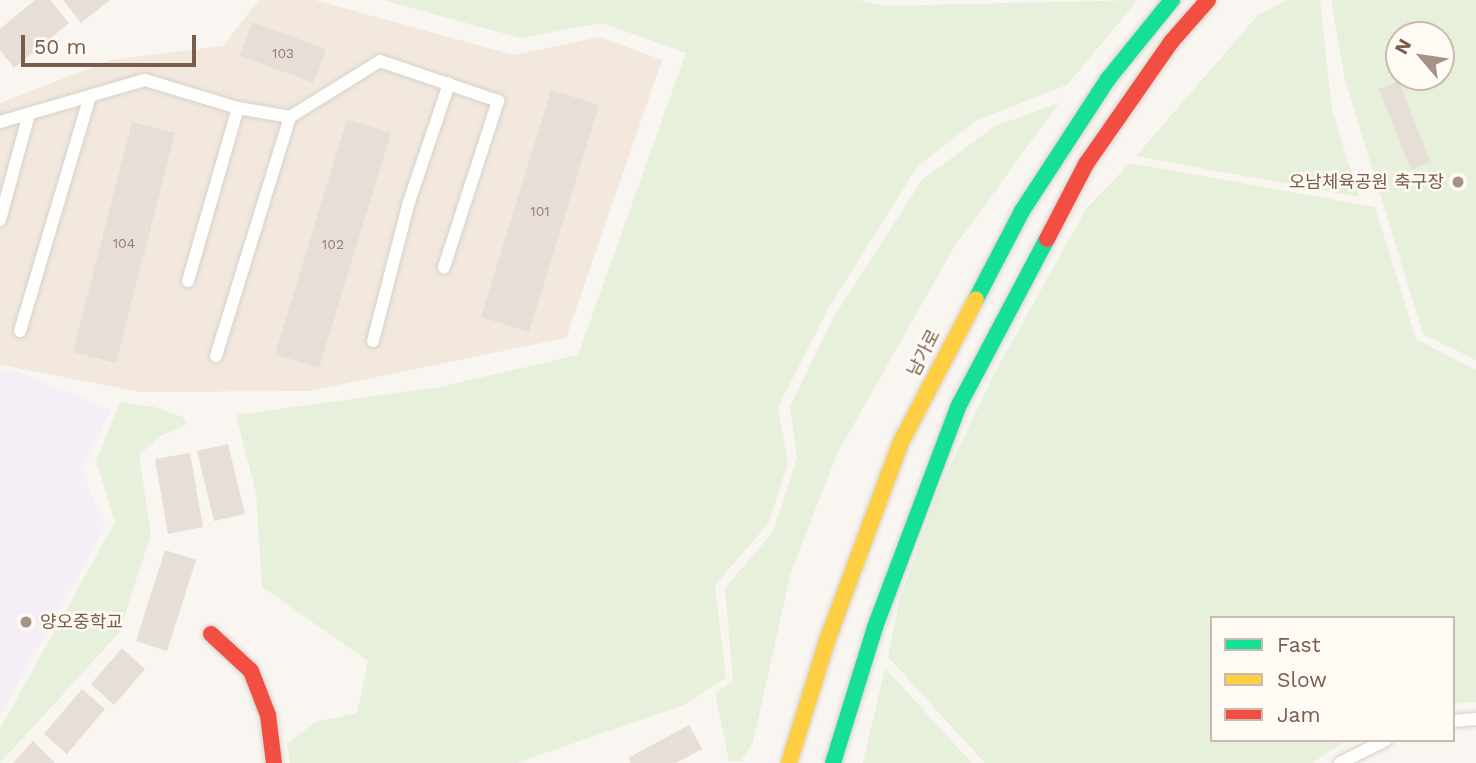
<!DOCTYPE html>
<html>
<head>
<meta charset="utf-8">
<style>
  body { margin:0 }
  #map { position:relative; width:1476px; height:763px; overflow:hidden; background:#f9f5f0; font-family:"Work Sans","Noto Sans KR",sans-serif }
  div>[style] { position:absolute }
  .residential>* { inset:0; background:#f2e8de }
  .education>* { inset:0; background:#f6eef6 }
  .green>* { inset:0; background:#e7f0db }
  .building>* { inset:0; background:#e6ded7 }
  .roads { filter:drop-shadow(0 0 2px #d7d1cb) drop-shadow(0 0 2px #d7d1cb) }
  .lane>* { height:12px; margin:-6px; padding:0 6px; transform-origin:6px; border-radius:6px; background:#fefefd }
  .fast>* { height:16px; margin:-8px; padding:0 8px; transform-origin:8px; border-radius:8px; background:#16e098 }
  .slow>* { height:16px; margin:-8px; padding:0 8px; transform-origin:8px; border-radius:8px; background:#ffcf43 }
  .jam>* { height:16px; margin:-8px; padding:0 8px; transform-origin:8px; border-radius:8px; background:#f24e42 }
  .dots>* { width:19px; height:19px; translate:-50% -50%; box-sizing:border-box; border:4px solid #fffaf3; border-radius:50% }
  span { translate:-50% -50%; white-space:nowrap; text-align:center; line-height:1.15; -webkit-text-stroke:5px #fffaf3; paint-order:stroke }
  .number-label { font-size:14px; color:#977e72 }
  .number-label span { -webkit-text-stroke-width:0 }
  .poi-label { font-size:18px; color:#7a5c4d }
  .right { translate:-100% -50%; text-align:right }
  .left { translate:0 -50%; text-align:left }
  .street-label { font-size:18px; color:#7a5c4d }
  .legend { position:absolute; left:1210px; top:616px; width:245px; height:126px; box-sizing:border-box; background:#fffaf3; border:2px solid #cabbb1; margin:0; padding:9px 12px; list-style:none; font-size:21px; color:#7a5c4d }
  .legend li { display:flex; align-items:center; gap:14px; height:35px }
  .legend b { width:35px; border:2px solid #cabbb1 }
  .north { position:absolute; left:1385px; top:21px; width:70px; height:70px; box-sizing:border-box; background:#fffaf3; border:2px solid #cabbb1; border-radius:50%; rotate:299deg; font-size:19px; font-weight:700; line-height:28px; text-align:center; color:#7a5c4d }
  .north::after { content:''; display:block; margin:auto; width:24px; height:32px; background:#a69286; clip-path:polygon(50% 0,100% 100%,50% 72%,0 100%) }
  .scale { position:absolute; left:21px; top:35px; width:175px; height:32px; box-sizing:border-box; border:4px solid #7a5c4d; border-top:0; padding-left:9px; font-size:21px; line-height:24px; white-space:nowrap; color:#7a5c4d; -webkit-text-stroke:5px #fffaf3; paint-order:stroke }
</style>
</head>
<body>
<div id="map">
  <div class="residential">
    <i style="clip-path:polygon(259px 0,315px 0,514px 55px,600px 37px,662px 60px,566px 338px,309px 391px,141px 392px,0 365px,0 103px,111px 60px,223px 46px)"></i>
  </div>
  <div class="education">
    <i style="clip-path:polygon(0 371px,17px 371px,111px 410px,82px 471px,105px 528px,0 716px)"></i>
  </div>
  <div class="green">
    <i style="clip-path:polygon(383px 0,858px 0,887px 6px,1138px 0,1067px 85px,975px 121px,917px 167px,828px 309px,778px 407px,788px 463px,768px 524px,715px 585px,726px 678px,684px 705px,516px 763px,290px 763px,287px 744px,316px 722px,357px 713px,368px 661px,262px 587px,256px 493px,236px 415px,440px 387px,578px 355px,686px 53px,602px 23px,520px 38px)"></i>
    <i style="clip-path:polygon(1287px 0,1320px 0,1332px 110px,1359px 197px,1136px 156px,1258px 15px)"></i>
    <i style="clip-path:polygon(evenodd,1331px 0,1476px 0,1476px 360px,1423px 334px,1345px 80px,1331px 0,1399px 35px,1441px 35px,1441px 77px,1399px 77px,1399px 35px)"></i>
    <i style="clip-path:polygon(1059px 103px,953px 249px,837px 454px,791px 572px,753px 742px,741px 761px,729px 761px,715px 693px,733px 681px,725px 588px,773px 532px,797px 458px,790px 406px,835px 315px,922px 180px,995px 126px)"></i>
    <i style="clip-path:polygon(1130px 163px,1375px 207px,1416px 339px,1476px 370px,1476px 702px,1453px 703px,1453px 618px,1212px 618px,1212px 740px,1347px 740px,1312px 763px,985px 763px,888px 657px,899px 602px,939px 489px,994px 374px,1086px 209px)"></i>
    <i style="clip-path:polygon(120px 402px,154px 407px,183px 417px,187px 424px,159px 437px,139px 455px,151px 534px,119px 633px,0 763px,0 729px,115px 522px,96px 461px)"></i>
    <i style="clip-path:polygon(885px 668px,972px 763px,863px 763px)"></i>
  </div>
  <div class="building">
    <i style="clip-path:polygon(35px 0,50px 0,69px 23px,14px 68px,0 50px,0 29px)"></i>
    <i style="clip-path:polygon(63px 0,110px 0,81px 23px)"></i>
    <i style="clip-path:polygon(252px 22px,326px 49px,314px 83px,240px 56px)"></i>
    <i style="clip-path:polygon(1399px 81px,1430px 162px,1411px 170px,1379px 89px)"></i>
    <i style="clip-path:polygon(551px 90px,599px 105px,529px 332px,481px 317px)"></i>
    <i style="clip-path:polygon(347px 119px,391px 133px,319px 368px,275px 354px)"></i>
    <i style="clip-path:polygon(132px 122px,175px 133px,116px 363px,73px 352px)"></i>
    <i style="clip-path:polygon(228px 444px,245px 514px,214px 521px,197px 451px)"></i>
    <i style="clip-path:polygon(190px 453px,203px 527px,168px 534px,155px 459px)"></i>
    <i style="clip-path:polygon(165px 550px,196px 560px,167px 651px,136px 641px)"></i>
    <i style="clip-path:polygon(122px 648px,145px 669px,114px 705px,91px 684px)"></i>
    <i style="clip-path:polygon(82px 689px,105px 709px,67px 754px,44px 734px)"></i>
    <i style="clip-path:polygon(689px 725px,702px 749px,676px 763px,631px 763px,628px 758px)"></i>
    <i style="clip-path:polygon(33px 741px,55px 763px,13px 763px)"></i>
  </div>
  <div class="roads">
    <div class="lane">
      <i style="left:0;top:122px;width:151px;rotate:-16.2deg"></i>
      <i style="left:145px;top:80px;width:97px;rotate:16.8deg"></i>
      <i style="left:238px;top:108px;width:53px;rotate:9.8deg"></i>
      <i style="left:290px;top:117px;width:106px;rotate:-31.9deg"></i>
      <i style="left:380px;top:61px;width:125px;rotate:18.7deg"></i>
      <i style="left:498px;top:101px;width:175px;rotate:108deg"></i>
      <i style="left:0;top:220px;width:110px;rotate:-74.7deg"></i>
      <i style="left:188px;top:281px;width:180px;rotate:-73.9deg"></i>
      <i style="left:20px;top:331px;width:245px;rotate:-73.4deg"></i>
      <i style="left:373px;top:341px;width:144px;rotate:-75.5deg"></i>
      <i style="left:409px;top:202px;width:125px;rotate:-71.3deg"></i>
      <i style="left:216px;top:356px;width:250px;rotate:-72.8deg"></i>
      <i style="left:1453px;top:721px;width:23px;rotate:-5deg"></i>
      <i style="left:1340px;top:763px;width:51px;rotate:-26.6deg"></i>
    </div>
    <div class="fast">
      <i style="left:976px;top:299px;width:99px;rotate:-62.4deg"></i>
      <i style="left:1022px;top:211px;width:158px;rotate:-56.9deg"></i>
      <i style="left:1108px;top:79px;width:102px;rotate:-51deg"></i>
      <i style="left:833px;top:763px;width:142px;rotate:-72.8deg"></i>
      <i style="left:875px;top:627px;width:235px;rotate:-69.3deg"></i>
      <i style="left:958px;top:407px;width:190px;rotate:-62.1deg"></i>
    </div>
    <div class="slow">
      <i style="left:789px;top:763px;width:131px;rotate:-72.7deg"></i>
      <i style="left:828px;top:638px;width:209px;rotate:-69.6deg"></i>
      <i style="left:901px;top:442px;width:161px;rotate:-62.3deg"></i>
    </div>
    <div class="jam">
      <i style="left:1047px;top:239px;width:85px;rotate:-62.5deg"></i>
      <i style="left:1086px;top:164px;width:149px;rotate:-55.1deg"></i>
      <i style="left:1171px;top:42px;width:56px;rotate:-48.6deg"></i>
      <i style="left:211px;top:634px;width:54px;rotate:42.8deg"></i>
      <i style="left:251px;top:671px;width:47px;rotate:68.9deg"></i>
      <i style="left:268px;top:715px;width:48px;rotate:82.9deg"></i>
    </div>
  </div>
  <div class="dots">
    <i style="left:1458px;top:182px;background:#a69286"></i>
    <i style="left:26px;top:622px;background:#a69286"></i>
  </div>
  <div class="number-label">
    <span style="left:283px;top:53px">103</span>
    <span style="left:540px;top:211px">101</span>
    <span style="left:124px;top:243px">104</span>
    <span style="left:333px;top:244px">102</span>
  </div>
  <div class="poi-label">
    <span class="right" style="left:1444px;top:182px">오남체육공원 축구장</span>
    <span class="left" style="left:40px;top:622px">양오중학교</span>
  </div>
  <div class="street-label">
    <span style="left:924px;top:353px;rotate:-63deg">남가로</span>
  </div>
  <ul class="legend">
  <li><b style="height:9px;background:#16e098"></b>Fast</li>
  <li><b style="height:9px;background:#ffcf43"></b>Slow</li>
  <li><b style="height:9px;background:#f24e42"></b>Jam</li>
  </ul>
  <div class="north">N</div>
  <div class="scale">50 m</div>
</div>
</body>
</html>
